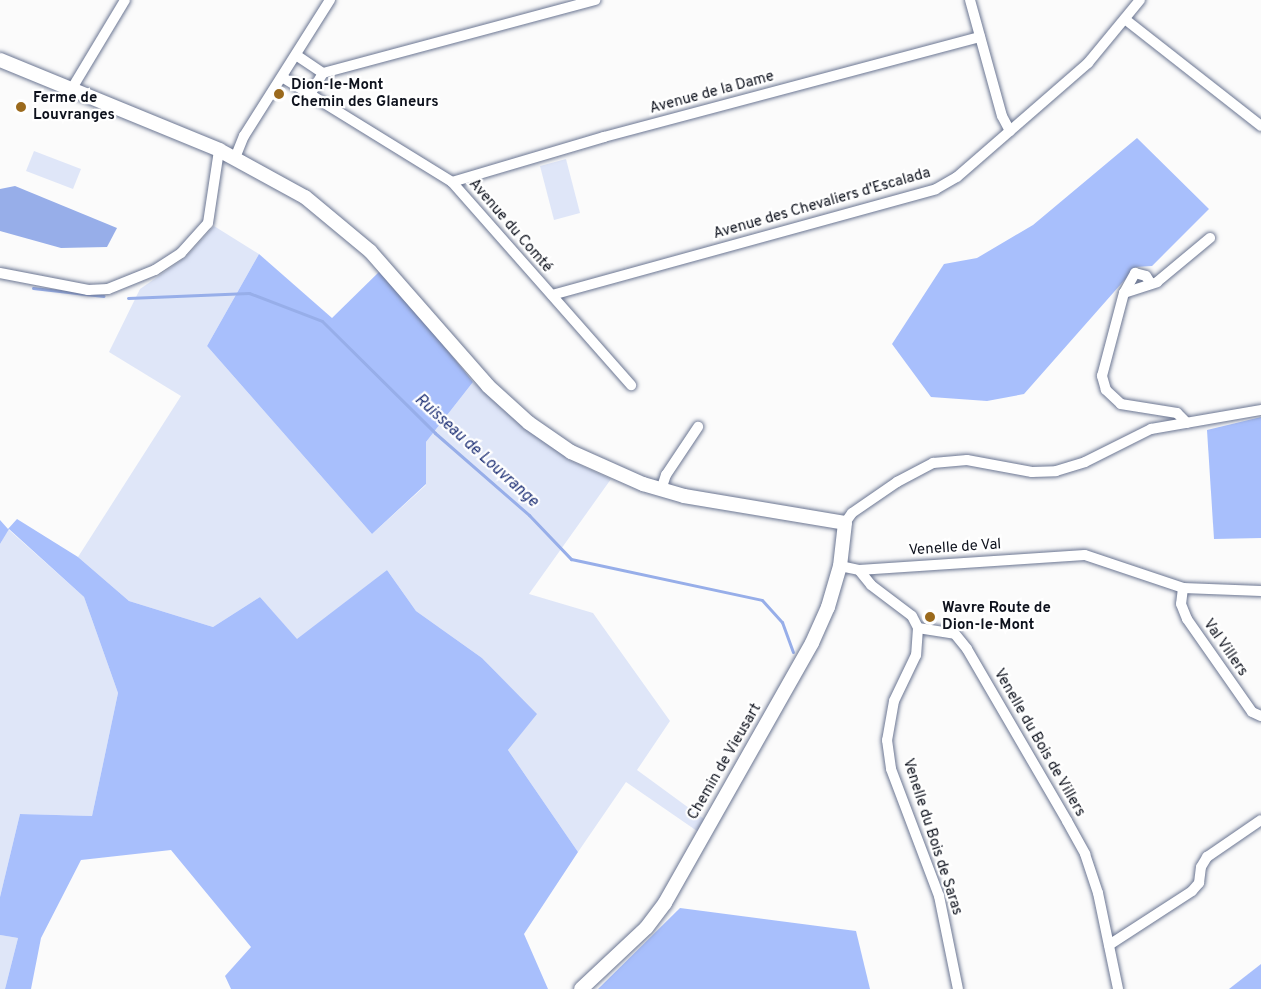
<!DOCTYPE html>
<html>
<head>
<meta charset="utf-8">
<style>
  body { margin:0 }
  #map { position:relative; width:1261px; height:989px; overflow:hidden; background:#fbfbfb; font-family:Overpass,sans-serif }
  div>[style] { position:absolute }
  .green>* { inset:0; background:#dfe6f8 }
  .forest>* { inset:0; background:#a8bffc }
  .water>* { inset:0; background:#97aee9 }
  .stream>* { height:3px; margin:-1.5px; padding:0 1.5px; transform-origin:1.5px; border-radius:1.5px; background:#97aee9 }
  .roads { filter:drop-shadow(0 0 2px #6b7692) drop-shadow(0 0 2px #6b7692) }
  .minor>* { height:10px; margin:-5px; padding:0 5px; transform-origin:5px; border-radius:5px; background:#fff }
  .tertiary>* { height:14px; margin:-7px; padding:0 7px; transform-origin:7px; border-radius:7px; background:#fff }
  .dots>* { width:16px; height:16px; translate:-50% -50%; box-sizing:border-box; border:3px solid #fff; border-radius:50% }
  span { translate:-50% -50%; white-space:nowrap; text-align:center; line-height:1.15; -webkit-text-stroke:4.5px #fff; paint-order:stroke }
  .poi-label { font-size:15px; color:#0e121d; font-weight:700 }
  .left { translate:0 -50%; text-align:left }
  .street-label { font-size:15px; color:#0e121d }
  .water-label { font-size:16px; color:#1f3176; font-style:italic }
</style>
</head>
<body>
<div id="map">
  <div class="green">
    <i style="clip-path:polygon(34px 151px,81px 169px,73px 189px,26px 171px)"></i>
    <i style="clip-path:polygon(566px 159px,580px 213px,554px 220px,540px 166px)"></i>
    <i style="clip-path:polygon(214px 226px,259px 254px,207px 346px,372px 534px,426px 485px,426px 442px,473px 382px,569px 460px,611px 479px,529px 594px,593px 613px,670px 721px,637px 770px,704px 819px,697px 831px,626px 782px,578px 852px,508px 750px,536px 714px,482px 658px,416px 611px,387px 570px,297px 640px,260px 597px,213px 627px,129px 601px,78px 557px,181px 396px,109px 352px,140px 289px,186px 257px)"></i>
    <i style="clip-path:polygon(8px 529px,84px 597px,118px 693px,92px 816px,20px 814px,0 897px,0 544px)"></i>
    <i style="clip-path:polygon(0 935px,18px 938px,5px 989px,0 989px)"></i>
  </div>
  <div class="forest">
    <i style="clip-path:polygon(1137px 138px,1209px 209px,1152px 266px,1136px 267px,1024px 394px,987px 401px,931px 397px,892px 344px,944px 264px,977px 258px,1033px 225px)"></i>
    <i style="clip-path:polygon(259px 254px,332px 318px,382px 269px,473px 382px,426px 442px,426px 484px,372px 534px,207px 346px)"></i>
    <i style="clip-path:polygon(1261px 417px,1261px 538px,1214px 539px,1207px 430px)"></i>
    <i style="clip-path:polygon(17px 519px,78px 557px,129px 601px,213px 627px,260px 597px,297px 639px,387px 570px,416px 611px,482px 658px,537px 714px,508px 750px,578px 852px,524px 934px,548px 989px,231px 989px,225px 976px,251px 947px,171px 850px,81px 860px,41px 938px,31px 989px,5px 989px,18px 938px,0 935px,0 897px,20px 814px,92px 816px,118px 693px,84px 597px,9px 529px,0 544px,0 520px,8px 529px)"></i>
    <i style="clip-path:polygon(680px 908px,856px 931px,870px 989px,598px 989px)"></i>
    <i style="clip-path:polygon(1261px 964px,1261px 989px,1229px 989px)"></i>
  </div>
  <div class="water">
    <i style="clip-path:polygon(15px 186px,117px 228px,107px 247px,61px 248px,0 231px,0 189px)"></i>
  </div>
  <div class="stream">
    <i style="left:33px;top:288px;width:71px;rotate:6.4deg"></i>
    <i style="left:128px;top:298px;width:121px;rotate:-2.4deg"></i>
    <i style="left:249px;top:293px;width:78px;rotate:21deg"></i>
    <i style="left:322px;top:321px;width:159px;rotate:44.7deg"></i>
    <i style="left:435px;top:433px;width:125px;rotate:41.1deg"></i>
    <i style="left:529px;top:515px;width:61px;rotate:46.3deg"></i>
    <i style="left:571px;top:559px;width:195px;rotate:12.1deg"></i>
    <i style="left:762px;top:600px;width:30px;rotate:48deg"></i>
    <i style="left:782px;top:622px;width:32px;rotate:70deg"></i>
  </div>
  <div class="roads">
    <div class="minor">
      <i style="left:970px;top:0;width:120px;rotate:74.6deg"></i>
      <i style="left:1002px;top:116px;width:17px;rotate:62deg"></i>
      <i style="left:1126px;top:20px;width:172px;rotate:38.1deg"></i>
      <i style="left:296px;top:55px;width:32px;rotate:34deg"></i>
      <i style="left:323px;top:73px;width:282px;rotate:-15deg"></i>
      <i style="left:282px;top:77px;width:200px;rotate:31.7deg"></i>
      <i style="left:452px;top:182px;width:271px;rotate:48.6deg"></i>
      <i style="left:71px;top:90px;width:105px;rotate:-59deg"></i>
      <i style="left:311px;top:93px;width:23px;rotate:-59deg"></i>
      <i style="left:235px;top:158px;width:24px;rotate:-68deg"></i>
      <i style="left:244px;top:136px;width:161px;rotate:-57.7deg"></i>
      <i style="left:452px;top:182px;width:159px;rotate:-16.5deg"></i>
      <i style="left:604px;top:137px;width:389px;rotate:-14.9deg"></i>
      <i style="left:0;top:273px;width:90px;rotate:10.9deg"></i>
      <i style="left:88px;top:290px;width:20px;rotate:-3deg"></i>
      <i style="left:108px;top:289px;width:51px;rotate:-22deg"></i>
      <i style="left:155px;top:270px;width:31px;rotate:-33deg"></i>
      <i style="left:181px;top:253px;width:40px;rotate:-48deg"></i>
      <i style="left:208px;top:223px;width:74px;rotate:-81.4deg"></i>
      <i style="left:1124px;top:293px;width:23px;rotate:-61deg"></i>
      <i style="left:1135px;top:273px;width:11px;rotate:15deg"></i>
      <i style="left:1146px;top:276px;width:9px;rotate:58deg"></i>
      <i style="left:552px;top:295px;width:398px;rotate:-15.4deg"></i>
      <i style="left:936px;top:189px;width:24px;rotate:-30deg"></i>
      <i style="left:957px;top:177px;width:174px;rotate:-41deg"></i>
      <i style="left:1088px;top:63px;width:82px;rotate:-50.5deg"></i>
      <i style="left:1187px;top:423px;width:14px;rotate:-135deg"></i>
      <i style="left:1177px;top:413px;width:57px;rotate:-170.9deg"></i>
      <i style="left:1121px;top:404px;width:21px;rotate:-137deg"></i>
      <i style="left:1106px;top:390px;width:15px;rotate:-106deg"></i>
      <i style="left:1102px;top:376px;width:86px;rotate:-75.2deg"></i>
      <i style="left:1124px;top:293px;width:35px;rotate:-18deg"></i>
      <i style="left:1157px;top:282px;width:69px;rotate:-39.7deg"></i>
      <i style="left:661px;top:490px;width:16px;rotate:-72deg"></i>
      <i style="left:666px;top:475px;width:58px;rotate:-56.3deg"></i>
      <i style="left:845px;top:523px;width:12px;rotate:-55deg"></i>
      <i style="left:852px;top:513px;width:55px;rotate:-34.6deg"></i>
      <i style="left:897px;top:482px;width:41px;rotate:-27.8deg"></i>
      <i style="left:933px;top:463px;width:34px;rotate:-5deg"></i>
      <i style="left:967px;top:460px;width:66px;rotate:10.5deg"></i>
      <i style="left:1032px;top:472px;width:24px;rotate:-2deg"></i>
      <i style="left:1056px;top:471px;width:30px;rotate:-17deg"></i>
      <i style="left:1085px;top:462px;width:74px;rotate:-26.6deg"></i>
      <i style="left:1151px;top:429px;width:112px;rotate:-9.8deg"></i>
      <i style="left:840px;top:566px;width:19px;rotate:12deg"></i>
      <i style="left:859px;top:570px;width:226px;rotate:-3.8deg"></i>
      <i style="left:1085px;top:555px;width:103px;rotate:18.6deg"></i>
      <i style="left:1183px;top:588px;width:78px;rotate:2.2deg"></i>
      <i style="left:859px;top:570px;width:19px;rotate:51deg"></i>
      <i style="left:871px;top:585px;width:51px;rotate:37.1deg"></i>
      <i style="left:912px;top:616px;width:13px;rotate:63deg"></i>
      <i style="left:1183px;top:588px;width:16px;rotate:97deg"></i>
      <i style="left:1181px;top:604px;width:16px;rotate:68deg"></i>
      <i style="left:1187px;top:619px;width:113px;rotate:55deg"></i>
      <i style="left:1252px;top:712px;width:10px;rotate:24deg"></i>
      <i style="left:918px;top:628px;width:37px;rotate:9deg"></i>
      <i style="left:955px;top:634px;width:19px;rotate:51deg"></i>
      <i style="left:967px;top:649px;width:199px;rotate:59.8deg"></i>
      <i style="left:1067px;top:821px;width:38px;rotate:61deg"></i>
      <i style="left:1085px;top:854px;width:41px;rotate:71.6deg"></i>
      <i style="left:1098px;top:893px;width:98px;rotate:78.2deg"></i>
      <i style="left:918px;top:628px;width:27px;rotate:94deg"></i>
      <i style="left:916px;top:655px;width:51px;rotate:115.6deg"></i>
      <i style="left:894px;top:701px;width:40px;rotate:100deg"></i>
      <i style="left:887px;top:740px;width:29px;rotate:82deg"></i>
      <i style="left:891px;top:769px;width:136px;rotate:69.3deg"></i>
      <i style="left:939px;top:896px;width:95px;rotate:78.5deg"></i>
      <i style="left:1109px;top:945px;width:99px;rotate:-33deg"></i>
      <i style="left:1192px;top:891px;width:11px;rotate:-49deg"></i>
      <i style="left:1199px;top:883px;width:16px;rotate:-83deg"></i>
      <i style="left:1201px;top:867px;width:12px;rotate:-59deg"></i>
      <i style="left:1207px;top:857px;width:65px;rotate:-34.4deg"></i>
    </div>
    <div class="tertiary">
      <i style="left:0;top:60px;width:237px;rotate:22.3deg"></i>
      <i style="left:219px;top:150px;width:98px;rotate:28.7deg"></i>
      <i style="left:305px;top:197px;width:85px;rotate:39.7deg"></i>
      <i style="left:370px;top:251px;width:179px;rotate:48.8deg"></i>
      <i style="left:488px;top:386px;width:55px;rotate:42.1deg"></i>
      <i style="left:529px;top:423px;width:51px;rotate:34.6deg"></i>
      <i style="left:571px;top:452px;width:79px;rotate:24deg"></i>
      <i style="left:643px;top:484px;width:43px;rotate:16.3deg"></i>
      <i style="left:684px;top:496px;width:163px;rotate:9.5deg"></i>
      <i style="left:845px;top:523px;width:43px;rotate:96.6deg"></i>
      <i style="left:840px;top:566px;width:43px;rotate:106.3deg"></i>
      <i style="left:828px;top:607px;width:39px;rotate:114deg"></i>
      <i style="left:812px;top:643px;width:299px;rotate:119.5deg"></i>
      <i style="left:665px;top:903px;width:31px;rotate:127deg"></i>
      <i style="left:646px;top:928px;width:89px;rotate:136.8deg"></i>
    </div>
  </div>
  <div class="dots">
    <i style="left:279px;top:94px;background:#9b6a1d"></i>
    <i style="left:21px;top:107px;background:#9b6a1d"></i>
    <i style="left:930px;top:617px;background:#9b6a1d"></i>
  </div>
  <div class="poi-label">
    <span class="left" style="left:291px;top:94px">Dion-le-Mont<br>Chemin des Glaneurs</span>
    <span class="left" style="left:33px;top:107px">Ferme de<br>Louvranges</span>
    <span class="left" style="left:942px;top:617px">Wavre Route de<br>Dion-le-Mont</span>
  </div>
  <div class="street-label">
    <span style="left:712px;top:93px;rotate:-15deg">Avenue de la Dame</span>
    <span style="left:822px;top:204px;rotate:-16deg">Avenue des Chevaliers d'Escalada</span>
    <span style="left:510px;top:226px;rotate:49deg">Avenue du Comté</span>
    <span style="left:955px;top:548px;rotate:-4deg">Venelle de Val</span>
    <span style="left:1225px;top:648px;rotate:55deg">Val Villers</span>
    <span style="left:1039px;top:743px;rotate:60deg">Venelle du Bois de Villers</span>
    <span style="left:725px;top:762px;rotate:-60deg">Chemin de Vieusart</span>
    <span style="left:932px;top:837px;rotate:72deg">Venelle du Bois de Saras</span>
  </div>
  <div class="water-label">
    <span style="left:476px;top:451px;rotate:42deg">Ruisseau de Louvrange</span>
  </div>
</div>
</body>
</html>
